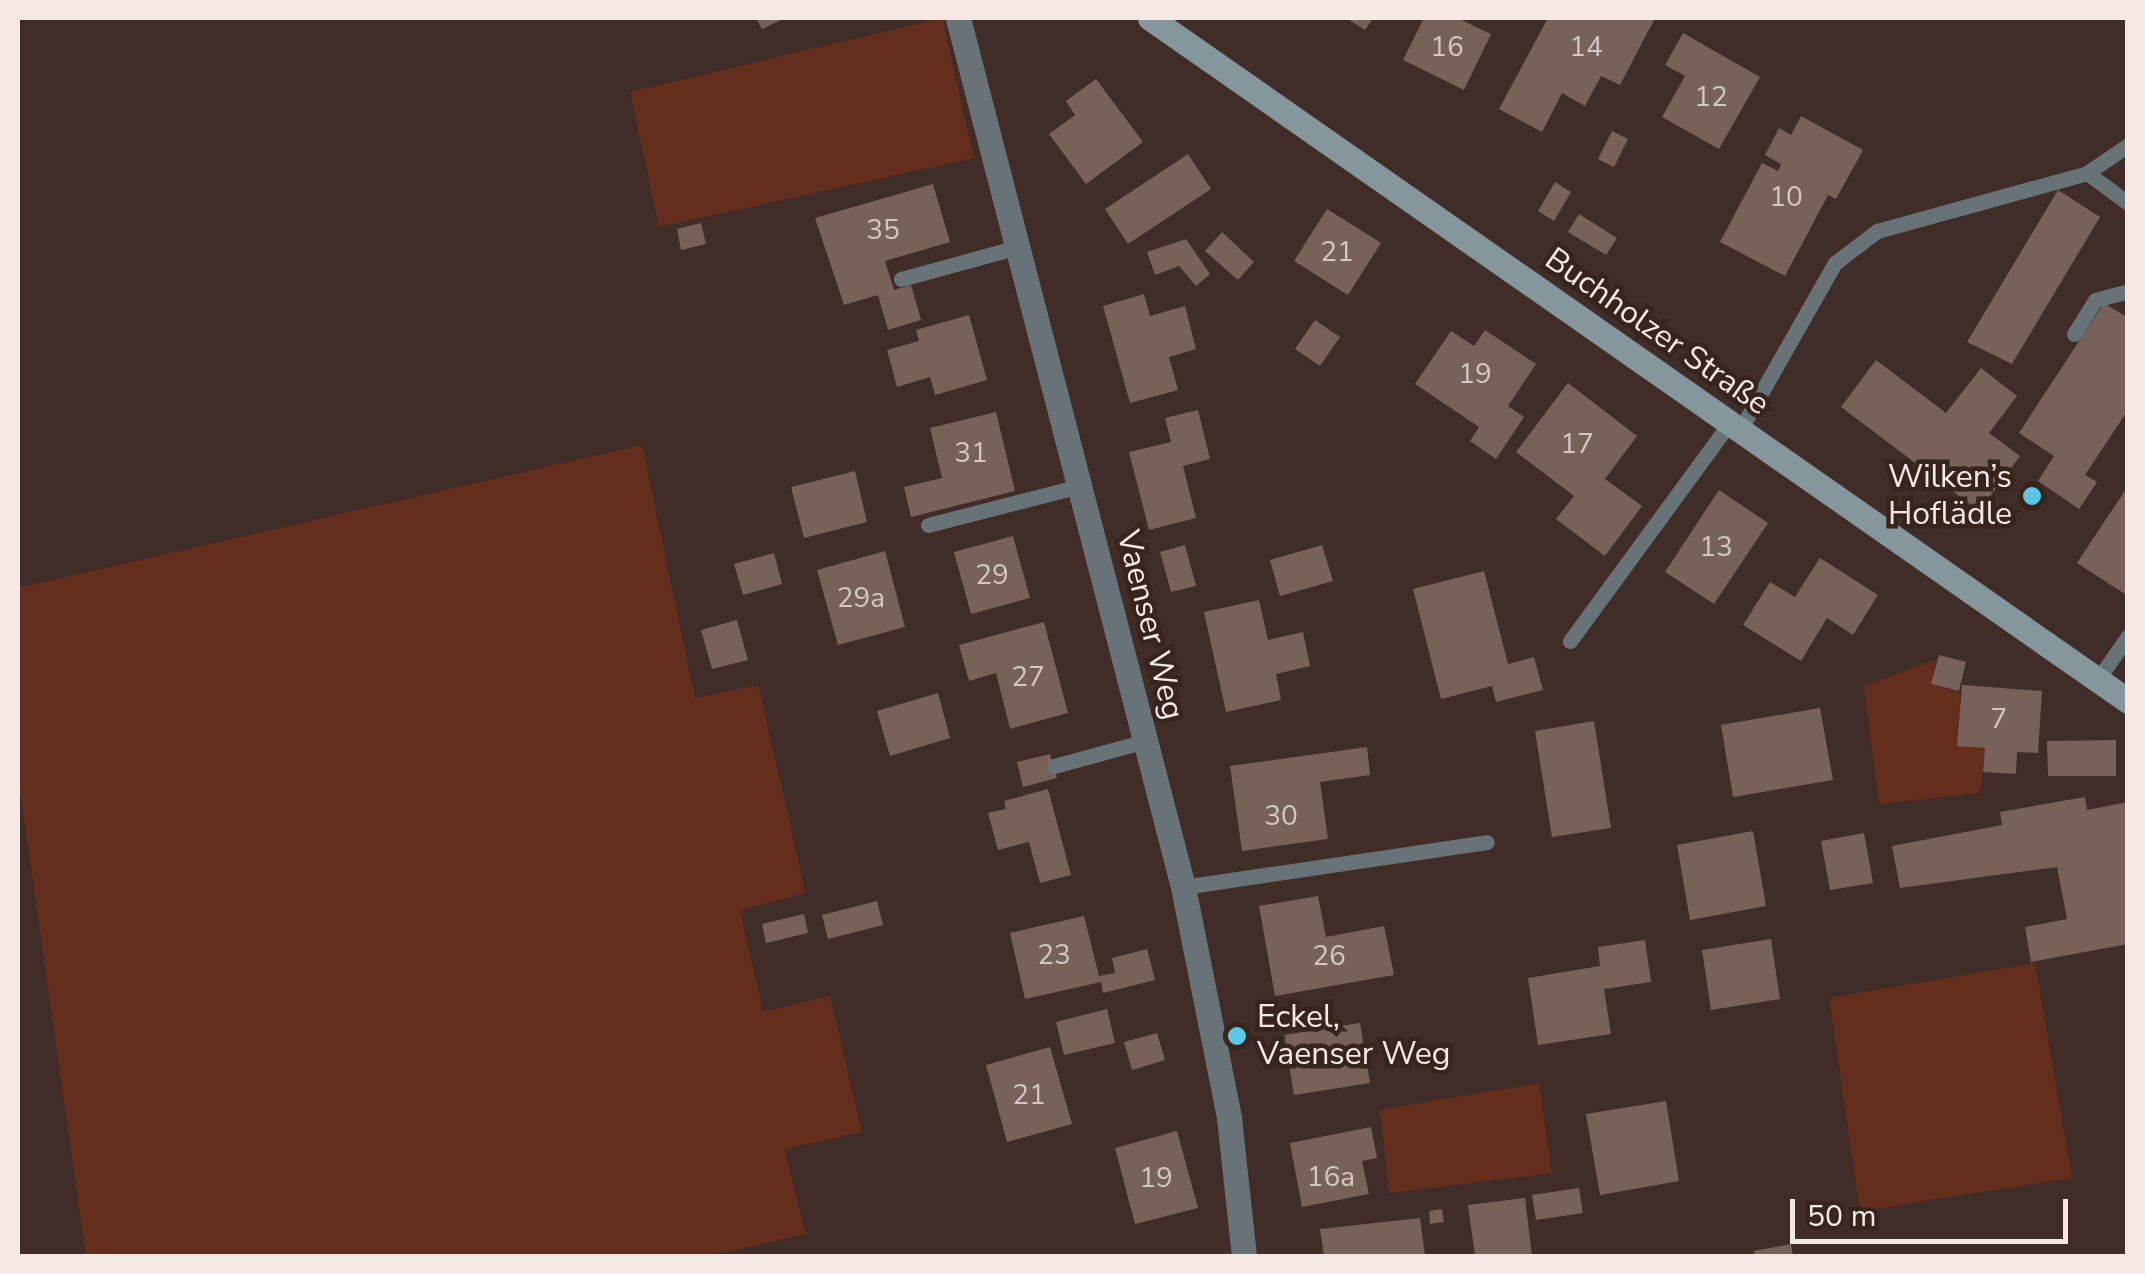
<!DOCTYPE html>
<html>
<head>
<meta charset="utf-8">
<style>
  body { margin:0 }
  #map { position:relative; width:2145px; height:1274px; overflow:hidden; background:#412d27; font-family:"Nunito Sans",sans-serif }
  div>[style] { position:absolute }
  .green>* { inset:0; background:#642e1c }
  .building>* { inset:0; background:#776159 }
  .lane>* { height:15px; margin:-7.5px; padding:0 7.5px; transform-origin:7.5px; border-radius:7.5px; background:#687377 }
  .street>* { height:25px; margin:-12.5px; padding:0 12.5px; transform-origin:12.5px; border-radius:12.5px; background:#687377 }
  .secondary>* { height:25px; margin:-12.5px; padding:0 12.5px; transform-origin:12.5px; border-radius:12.5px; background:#85979c }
  .dots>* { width:28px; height:28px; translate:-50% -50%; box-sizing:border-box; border:5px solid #37241d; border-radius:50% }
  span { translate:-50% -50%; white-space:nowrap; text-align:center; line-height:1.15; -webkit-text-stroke:9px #37241d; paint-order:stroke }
  .number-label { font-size:28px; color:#d6c6c0 }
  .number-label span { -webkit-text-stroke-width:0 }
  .street-label { font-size:32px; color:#f5e7e3 }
  .poi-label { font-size:32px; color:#f5e7e3 }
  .right { translate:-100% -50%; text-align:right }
  .left { translate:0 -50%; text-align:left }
  .frame { position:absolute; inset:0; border:20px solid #f5e7e3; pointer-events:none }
  .scale { position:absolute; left:1790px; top:1199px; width:278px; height:45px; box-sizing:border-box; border:5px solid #f5e7e3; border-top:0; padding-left:12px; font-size:30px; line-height:35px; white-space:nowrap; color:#f5e7e3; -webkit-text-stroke:8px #37241d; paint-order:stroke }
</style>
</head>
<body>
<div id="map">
  <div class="green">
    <i style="clip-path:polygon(942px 18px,974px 158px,659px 227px,630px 92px)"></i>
    <i style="clip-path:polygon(642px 445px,695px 698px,758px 685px,788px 814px,805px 893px,740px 910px,763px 1012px,830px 996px,862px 1132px,785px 1149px,806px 1234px,708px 1256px,86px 1256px,18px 776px,18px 588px)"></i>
    <i style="clip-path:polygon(1937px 659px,1931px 684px,1960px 693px,1957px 745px,1985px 748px,1980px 793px,1879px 804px,1864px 686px)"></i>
    <i style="clip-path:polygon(2035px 963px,2072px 1178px,1860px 1211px,1829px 998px)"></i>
    <i style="clip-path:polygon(1539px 1083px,1552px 1173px,1389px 1193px,1380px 1110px)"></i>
  </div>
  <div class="building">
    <i style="clip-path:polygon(756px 18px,785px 18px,762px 29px)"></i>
    <i style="clip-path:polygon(1346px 18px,1373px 18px,1365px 30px)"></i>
    <i style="clip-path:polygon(1424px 18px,1457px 18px,1491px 34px,1464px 90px,1403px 60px)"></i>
    <i style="clip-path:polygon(1548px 18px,1655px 18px,1620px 85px,1601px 76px,1585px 106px,1562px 93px,1542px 132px,1499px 109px)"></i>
    <i style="clip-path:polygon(1683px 33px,1760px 77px,1719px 149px,1662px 117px,1685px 76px,1665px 65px)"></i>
    <i style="clip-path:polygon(1096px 79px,1143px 142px,1086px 184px,1049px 134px,1075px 115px,1066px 101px)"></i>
    <i style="clip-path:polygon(1801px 116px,1863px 150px,1836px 199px,1828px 195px,1785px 276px,1720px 242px,1762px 163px,1778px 171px,1781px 164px,1765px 155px,1779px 128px,1791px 135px)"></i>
    <i style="clip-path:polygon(1612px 131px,1628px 139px,1614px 167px,1598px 159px)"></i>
    <i style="clip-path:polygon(1188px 154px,1211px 189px,1128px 244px,1105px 209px)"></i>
    <i style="clip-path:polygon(1555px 182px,1571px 192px,1554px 221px,1538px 211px)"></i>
    <i style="clip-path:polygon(933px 184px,950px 242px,885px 261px,894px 290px,911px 285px,921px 320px,888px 330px,878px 295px,844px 305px,815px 218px)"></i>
    <i style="clip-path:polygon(2058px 190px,2100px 217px,2012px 364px,1967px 342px)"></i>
    <i style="clip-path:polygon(1327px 209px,1381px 243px,1348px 295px,1294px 261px)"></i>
    <i style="clip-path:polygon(1579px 214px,1617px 238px,1606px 255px,1568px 232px)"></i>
    <i style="clip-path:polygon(701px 223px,706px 244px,681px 250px,677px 229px)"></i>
    <i style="clip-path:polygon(1222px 232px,1254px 262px,1238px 280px,1205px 251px)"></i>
    <i style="clip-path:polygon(1186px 239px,1210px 274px,1196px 286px,1179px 266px,1155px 275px,1147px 252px)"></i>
    <i style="clip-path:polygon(1144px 294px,1150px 316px,1185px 306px,1196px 349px,1169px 357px,1178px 390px,1130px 403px,1103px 306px)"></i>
    <i style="clip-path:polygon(2104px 303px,2128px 318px,2128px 410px,2085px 475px,2097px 482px,2079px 509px,2038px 481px,2054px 456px,2019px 433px)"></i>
    <i style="clip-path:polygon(969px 315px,987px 380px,935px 395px,930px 377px,897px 387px,887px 350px,919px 341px,916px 330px)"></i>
    <i style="clip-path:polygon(1315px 320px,1340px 337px,1320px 366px,1295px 349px)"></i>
    <i style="clip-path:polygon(1485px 330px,1536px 364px,1508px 406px,1524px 417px,1496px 459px,1470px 441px,1479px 427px,1415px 384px,1451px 331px,1474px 346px)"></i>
    <i style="clip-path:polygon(1876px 360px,1946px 413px,1981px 368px,2017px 396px,1989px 433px,2020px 456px,1979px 511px,1841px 407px)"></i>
    <i style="clip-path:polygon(1568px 383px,1637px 436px,1605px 479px,1642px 506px,1605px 556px,1556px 519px,1574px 496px,1516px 452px)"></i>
    <i style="clip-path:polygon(1198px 410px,1210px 459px,1183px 466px,1196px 518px,1149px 530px,1129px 452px,1171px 442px,1165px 418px)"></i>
    <i style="clip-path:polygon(996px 412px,1015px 491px,911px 517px,904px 487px,942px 478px,930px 428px)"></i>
    <i style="clip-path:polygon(855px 471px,867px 522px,804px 538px,791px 487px)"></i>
    <i style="clip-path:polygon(2128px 486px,2128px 596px,2077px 563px)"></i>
    <i style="clip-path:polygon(1719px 490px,1768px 523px,1714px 604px,1665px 572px)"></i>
    <i style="clip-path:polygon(1013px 536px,1030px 598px,971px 614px,954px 552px)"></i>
    <i style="clip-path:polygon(1185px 545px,1196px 586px,1171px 592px,1160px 552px)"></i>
    <i style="clip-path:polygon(1322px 545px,1333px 581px,1280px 596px,1270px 560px)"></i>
    <i style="clip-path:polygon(885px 551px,905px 627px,838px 645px,817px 570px)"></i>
    <i style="clip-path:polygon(774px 553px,782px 584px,743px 595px,734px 564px)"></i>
    <i style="clip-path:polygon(1820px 558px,1878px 595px,1853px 635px,1827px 618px,1801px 661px,1743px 625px,1770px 582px,1795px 597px)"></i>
    <i style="clip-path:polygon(1484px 571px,1508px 664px,1534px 657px,1543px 690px,1496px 702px,1492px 686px,1441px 699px,1413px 589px)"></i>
    <i style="clip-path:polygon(1259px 600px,1268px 640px,1303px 632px,1310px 666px,1276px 674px,1281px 700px,1226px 712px,1204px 612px)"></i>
    <i style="clip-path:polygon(737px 620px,748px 660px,712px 669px,701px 630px)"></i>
    <i style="clip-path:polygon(1044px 622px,1068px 713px,1010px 729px,996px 673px,969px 681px,959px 645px)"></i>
    <i style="clip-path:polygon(1939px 655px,1966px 662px,1959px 691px,1931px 684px)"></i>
    <i style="clip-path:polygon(1962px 685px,2042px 691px,2038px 753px,2017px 752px,2016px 774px,1983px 772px,1985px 748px,1957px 746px)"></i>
    <i style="clip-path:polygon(938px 693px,950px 738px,890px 756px,877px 711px)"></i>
    <i style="clip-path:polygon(1820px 708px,1833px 780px,1733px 797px,1721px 725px)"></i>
    <i style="clip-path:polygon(1594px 721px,1611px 828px,1552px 837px,1535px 731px)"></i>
    <i style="clip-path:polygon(2116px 740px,2116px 776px,2048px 776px,2047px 741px)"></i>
    <i style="clip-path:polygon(1367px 747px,1370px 775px,1320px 782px,1328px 839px,1242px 851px,1230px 766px)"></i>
    <i style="clip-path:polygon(1050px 754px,1057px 778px,1023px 787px,1017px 762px)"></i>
    <i style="clip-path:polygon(1048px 789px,1071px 875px,1040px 883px,1029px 842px,998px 850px,988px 813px,1006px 809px,1004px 801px)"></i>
    <i style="clip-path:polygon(2085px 797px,2087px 810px,2128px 802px,2128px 944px,2031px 962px,2025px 927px,2067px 919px,2057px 867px,1900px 888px,1892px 846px,2002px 825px,2000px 812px)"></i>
    <i style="clip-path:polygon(1753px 831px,1766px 906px,1690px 920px,1677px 845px)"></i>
    <i style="clip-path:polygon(1864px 833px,1873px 883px,1830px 890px,1821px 841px)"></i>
    <i style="clip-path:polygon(1318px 896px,1326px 937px,1384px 926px,1394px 975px,1275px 996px,1259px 906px)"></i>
    <i style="clip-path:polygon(877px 901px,883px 925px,828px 939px,822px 915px)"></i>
    <i style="clip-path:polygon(804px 914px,808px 933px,766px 943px,762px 924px)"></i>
    <i style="clip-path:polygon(1084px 916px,1099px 976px,1115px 973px,1112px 958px,1147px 949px,1155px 980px,1103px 993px,1101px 982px,1025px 999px,1010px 933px)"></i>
    <i style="clip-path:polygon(1771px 939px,1780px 999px,1711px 1010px,1702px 950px)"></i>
    <i style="clip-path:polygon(1645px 940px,1651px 982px,1604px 989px,1611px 1034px,1538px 1045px,1528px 978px,1600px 966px,1598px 947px)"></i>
    <i style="clip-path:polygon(1107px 1009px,1115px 1043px,1064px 1055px,1056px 1022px)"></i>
    <i style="clip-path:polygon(1360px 1023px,1370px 1083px,1294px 1095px,1284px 1035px)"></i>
    <i style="clip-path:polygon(1157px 1033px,1165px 1060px,1132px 1070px,1124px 1042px)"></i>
    <i style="clip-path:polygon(1050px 1047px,1072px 1124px,1007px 1142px,986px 1065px)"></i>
    <i style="clip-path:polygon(1666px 1101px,1679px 1181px,1600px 1195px,1586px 1114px)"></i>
    <i style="clip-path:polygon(1371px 1127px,1377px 1158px,1362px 1161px,1369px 1194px,1302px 1207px,1290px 1143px)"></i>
    <i style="clip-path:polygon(1177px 1131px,1198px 1208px,1135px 1224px,1115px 1148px)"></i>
    <i style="clip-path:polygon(1579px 1188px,1583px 1213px,1536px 1220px,1532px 1195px)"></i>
    <i style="clip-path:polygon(1525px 1198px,1532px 1256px,1475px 1256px,1468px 1205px)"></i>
    <i style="clip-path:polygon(1442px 1209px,1444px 1222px,1430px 1224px,1429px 1211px)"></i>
    <i style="clip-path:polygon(1420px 1218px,1425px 1256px,1324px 1256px,1320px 1229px)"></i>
    <i style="clip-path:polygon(1791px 1244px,1793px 1256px,1755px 1256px,1754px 1251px)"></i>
  </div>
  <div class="lane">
    <i style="left:2087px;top:173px;width:51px;rotate:36.2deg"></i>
    <i style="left:901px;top:279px;width:121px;rotate:-15.3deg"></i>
    <i style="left:2074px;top:334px;width:40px;rotate:-58deg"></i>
    <i style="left:2095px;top:300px;width:34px;rotate:-15deg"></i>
    <i style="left:1740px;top:430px;width:192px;rotate:-60.4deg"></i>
    <i style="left:1835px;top:263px;width:53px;rotate:-37.3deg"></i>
    <i style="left:1877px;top:231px;width:218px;rotate:-15.4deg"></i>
    <i style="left:2087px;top:173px;width:50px;rotate:-34.3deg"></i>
    <i style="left:928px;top:525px;width:157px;rotate:-14.4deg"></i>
    <i style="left:1570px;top:641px;width:271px;rotate:-53.8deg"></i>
    <i style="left:2096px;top:682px;width:56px;rotate:-55.2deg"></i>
    <i style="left:1054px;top:766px;width:95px;rotate:-15.2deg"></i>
    <i style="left:1183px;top:887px;width:307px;rotate:-8.4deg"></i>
  </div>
  <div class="street">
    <i style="left:958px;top:18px;width:898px;rotate:75.48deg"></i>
    <i style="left:1183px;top:887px;width:236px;rotate:78.7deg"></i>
    <i style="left:1229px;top:1118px;width:139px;rotate:83.8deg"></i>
  </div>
  <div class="secondary">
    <i style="left:1150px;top:18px;width:1193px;rotate:34.93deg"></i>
  </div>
  <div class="dots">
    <i style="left:2032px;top:496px;background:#5bc8e7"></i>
    <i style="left:1237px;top:1036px;background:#5bc8e7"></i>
  </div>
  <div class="number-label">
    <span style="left:1447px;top:47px">16</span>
    <span style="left:1586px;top:47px">14</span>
    <span style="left:1711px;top:97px">12</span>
    <span style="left:1786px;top:197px">10</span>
    <span style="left:883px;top:230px">35</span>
    <span style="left:1337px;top:252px">21</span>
    <span style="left:1475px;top:374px">19</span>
    <span style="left:1577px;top:444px">17</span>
    <span style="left:971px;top:453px">31</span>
    <span style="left:1716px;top:547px">13</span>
    <span style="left:992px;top:575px">29</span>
    <span style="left:861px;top:598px">29a</span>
    <span style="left:1028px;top:677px">27</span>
    <span style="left:1999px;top:719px">7</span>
    <span style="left:1281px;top:816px">30</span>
    <span style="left:1054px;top:955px">23</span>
    <span style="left:1329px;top:956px">26</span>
    <span style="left:1029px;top:1095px">21</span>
    <span style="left:1331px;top:1177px">16a</span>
    <span style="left:1156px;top:1178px">19</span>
  </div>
  <div class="street-label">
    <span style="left:1657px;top:332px;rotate:35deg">Buchholzer Straße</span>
    <span style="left:1150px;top:625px;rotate:76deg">Vaenser Weg</span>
  </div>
  <div class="poi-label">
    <span class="right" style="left:2012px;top:496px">Wilken’s<br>Hoflädle</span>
    <span class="left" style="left:1257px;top:1036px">Eckel,<br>Vaenser Weg</span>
  </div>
  <div class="frame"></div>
  <div class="scale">50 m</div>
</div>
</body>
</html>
